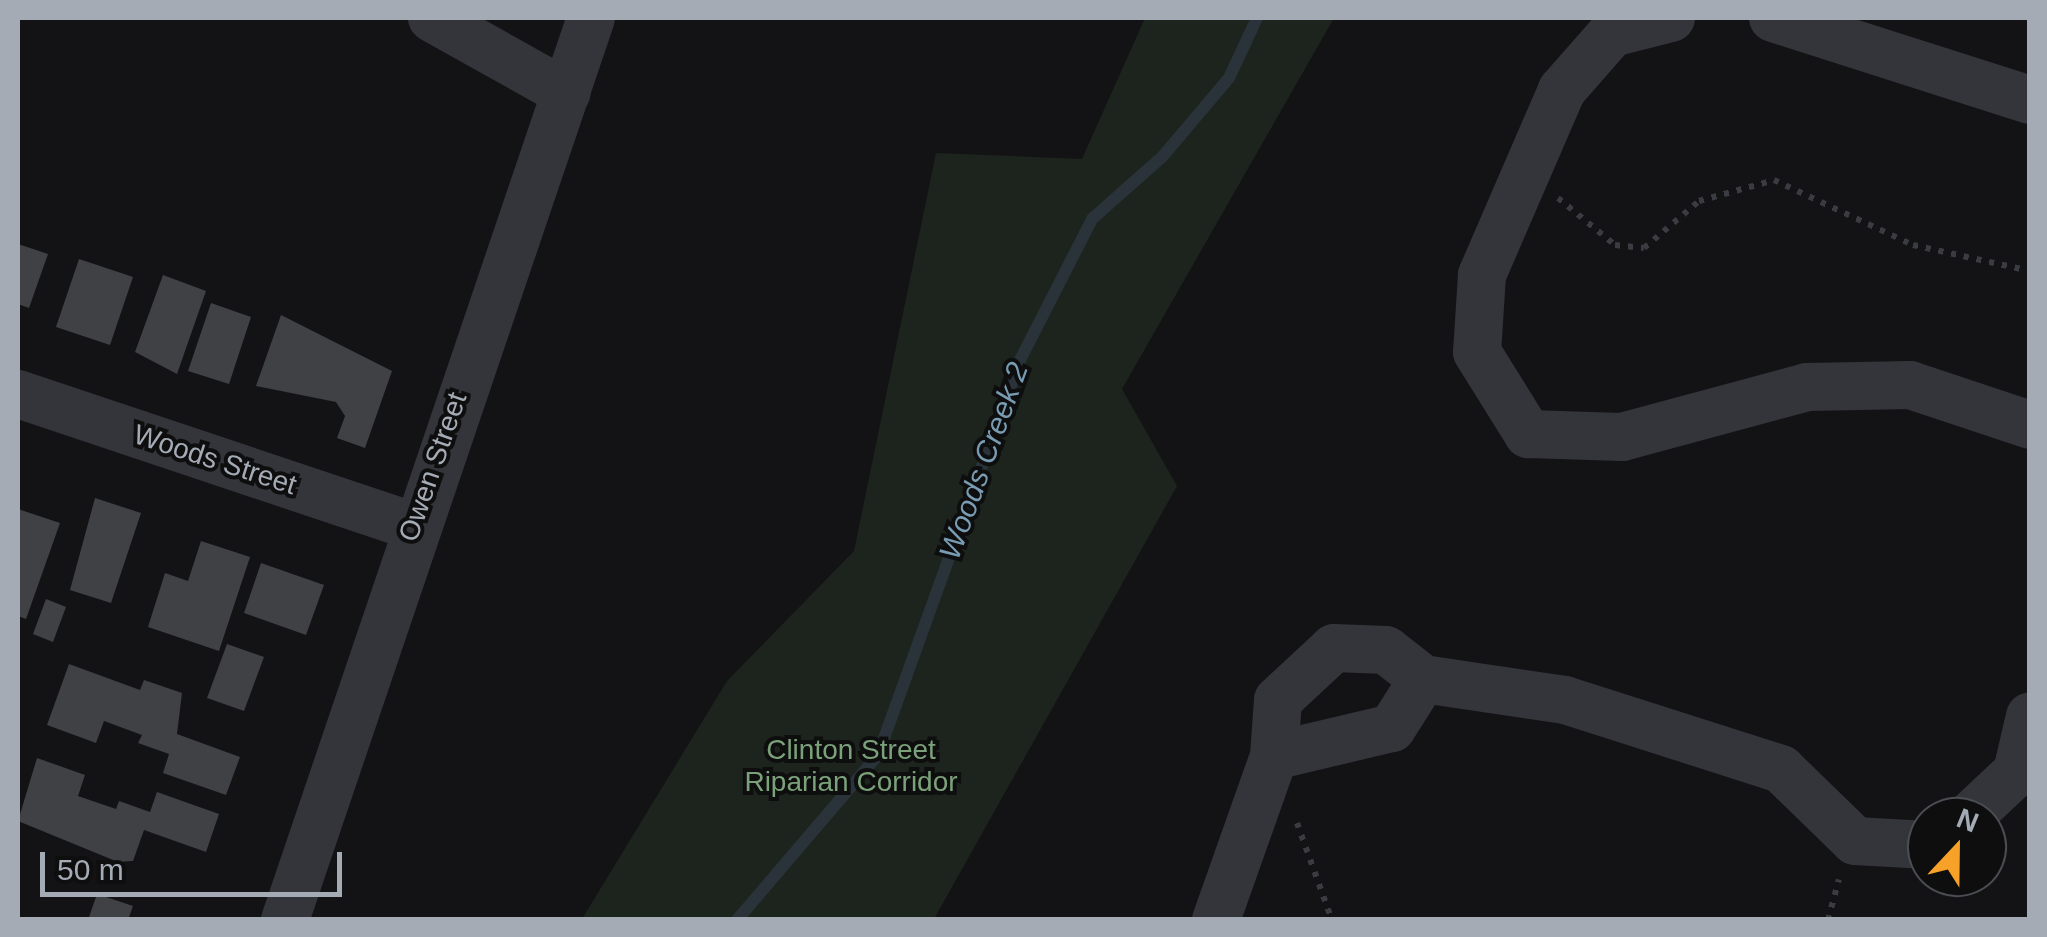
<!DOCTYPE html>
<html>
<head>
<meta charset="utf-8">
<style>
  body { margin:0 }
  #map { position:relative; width:2047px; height:937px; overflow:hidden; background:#131315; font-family:Helvetica,sans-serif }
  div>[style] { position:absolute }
  .green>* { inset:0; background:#1d241d }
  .stream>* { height:12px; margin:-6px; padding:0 6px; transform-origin:6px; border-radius:6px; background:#293339 }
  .building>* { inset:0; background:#3f4145 }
  .path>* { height:6px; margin-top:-3px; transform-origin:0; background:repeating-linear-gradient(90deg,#3a3c41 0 5px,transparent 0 13px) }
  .street>* { height:48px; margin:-24px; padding:0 24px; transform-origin:24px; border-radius:24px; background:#34353a }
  span { translate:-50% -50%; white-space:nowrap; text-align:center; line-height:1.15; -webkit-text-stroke:8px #0e0e0f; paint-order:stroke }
  .street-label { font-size:28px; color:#a4abb5 }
  .park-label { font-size:28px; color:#7ba17a }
  .water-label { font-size:30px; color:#799cb2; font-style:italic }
  .frame { position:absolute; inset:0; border:20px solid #a4abb5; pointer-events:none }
  .north { position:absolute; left:1907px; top:797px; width:100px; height:100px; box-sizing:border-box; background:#0e0e0f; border:2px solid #4a4d51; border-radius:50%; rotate:22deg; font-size:28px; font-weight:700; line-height:40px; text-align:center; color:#a4abb5 }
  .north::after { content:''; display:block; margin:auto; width:35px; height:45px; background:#f7a128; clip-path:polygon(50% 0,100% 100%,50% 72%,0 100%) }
  .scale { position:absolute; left:40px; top:852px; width:302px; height:45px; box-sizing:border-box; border:5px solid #a4abb5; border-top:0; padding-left:12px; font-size:30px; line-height:35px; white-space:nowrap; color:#a4abb5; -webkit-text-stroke:8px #0e0e0f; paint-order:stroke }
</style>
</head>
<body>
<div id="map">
  <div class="green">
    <i style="clip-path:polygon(1145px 18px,1334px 18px,1122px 389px,1177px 486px,934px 919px,582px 919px,727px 681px,854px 551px,936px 153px,1082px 159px)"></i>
  </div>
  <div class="stream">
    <i style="left:737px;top:920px;width:217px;rotate:-49.5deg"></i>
    <i style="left:878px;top:755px;width:420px;rotate:-70.2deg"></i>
    <i style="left:1020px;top:360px;width:158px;rotate:-62.9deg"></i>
    <i style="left:1092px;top:219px;width:95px;rotate:-41.6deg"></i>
    <i style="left:1163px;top:156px;width:102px;rotate:-49.8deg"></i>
    <i style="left:1229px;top:78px;width:66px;rotate:-65deg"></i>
  </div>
  <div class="building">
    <i style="clip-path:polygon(18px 244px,48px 254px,29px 308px,18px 304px)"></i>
    <i style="clip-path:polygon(79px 259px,133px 277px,110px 345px,56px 327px)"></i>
    <i style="clip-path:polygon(163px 275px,206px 291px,177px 374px,135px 352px)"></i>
    <i style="clip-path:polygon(211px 303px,251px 317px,229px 384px,188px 371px)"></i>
    <i style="clip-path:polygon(281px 315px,392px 371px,365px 448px,337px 438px,345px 416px,336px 402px,256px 386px)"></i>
    <i style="clip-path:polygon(95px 498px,141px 513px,111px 603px,70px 590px)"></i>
    <i style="clip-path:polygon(18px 509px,60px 523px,26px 619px,18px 616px)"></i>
    <i style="clip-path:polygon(201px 541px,250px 557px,219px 651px,148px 627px,165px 573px,188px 581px)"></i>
    <i style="clip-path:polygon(261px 563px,324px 585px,306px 635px,244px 613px)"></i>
    <i style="clip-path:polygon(46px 599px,66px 607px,53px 642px,33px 634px)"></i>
    <i style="clip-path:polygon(227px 644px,264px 657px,244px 711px,207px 698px)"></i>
    <i style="clip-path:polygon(69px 664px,140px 690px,144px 680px,182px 693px,177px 734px,240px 757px,226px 795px,163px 773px,169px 754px,138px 743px,142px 735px,104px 721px,96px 743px,47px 725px)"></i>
    <i style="clip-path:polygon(37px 758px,85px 775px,78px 796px,116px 809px,119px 801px,150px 812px,157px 792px,219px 814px,206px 852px,144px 830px,133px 861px,118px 862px,18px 821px)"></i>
    <i style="clip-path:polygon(97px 894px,133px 906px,128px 920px,88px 920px)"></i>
  </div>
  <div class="path">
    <i style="left:1558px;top:198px;width:74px;rotate:39.5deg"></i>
    <i style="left:1615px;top:245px;width:29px;rotate:6deg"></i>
    <i style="left:1644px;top:248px;width:72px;rotate:-40.5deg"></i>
    <i style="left:1699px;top:201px;width:78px;rotate:-15.6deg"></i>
    <i style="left:1774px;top:180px;width:153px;rotate:25.1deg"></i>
    <i style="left:1913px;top:245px;width:120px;rotate:12.5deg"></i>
    <i style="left:1297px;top:823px;width:103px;rotate:70.2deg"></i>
    <i style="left:1828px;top:920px;width:42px;rotate:-75deg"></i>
  </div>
  <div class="street">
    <i style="left:432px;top:18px;width:154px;rotate:29.2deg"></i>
    <i style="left:1671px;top:18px;width:61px;rotate:165.7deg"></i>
    <i style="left:1612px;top:33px;width:76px;rotate:131.3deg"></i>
    <i style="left:1562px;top:90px;width:202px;rotate:113.4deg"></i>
    <i style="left:1482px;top:275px;width:77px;rotate:93.7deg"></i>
    <i style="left:1477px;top:352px;width:97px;rotate:58.1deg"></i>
    <i style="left:1528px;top:434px;width:94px;rotate:1.8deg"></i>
    <i style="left:1622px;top:437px;width:192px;rotate:-15.1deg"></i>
    <i style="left:1807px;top:387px;width:103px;rotate:-1.1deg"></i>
    <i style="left:1910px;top:385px;width:126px;rotate:18.4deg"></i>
    <i style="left:1773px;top:18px;width:270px;rotate:17.7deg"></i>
    <i style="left:18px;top:394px;width:416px;rotate:18.5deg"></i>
    <i style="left:1423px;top:679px;width:144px;rotate:8.4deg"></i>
    <i style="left:1565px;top:700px;width:227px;rotate:17.7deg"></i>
    <i style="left:1781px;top:769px;width:103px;rotate:44.2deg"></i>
    <i style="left:1855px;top:841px;width:72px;rotate:3.2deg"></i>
    <i style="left:1969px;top:817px;width:66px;rotate:-43.2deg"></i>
    <i style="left:2017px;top:772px;width:57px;rotate:-76.9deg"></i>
    <i style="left:285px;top:920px;width:952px;rotate:-71.26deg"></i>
    <i style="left:1216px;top:920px;width:174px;rotate:-70.5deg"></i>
    <i style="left:1274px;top:756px;width:56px;rotate:-85.9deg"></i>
    <i style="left:1278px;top:700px;width:76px;rotate:-42.9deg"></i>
    <i style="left:1334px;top:648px;width:52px;rotate:2.2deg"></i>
    <i style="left:1386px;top:650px;width:47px;rotate:38.1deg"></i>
    <i style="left:1423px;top:679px;width:58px;rotate:122.3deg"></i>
    <i style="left:1392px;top:728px;width:121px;rotate:166.7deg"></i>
  </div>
  <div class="street-label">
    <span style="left:215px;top:460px;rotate:18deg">Woods Street</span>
    <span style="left:433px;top:467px;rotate:-71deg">Owen Street</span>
  </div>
  <div class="park-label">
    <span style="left:851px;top:766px">Clinton Street<br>Riparian Corridor</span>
  </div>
  <div class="water-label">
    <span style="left:984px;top:461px;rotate:-70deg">Woods Creek 2</span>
  </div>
  <div class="frame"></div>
  <div class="north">N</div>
  <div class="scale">50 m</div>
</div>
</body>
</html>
